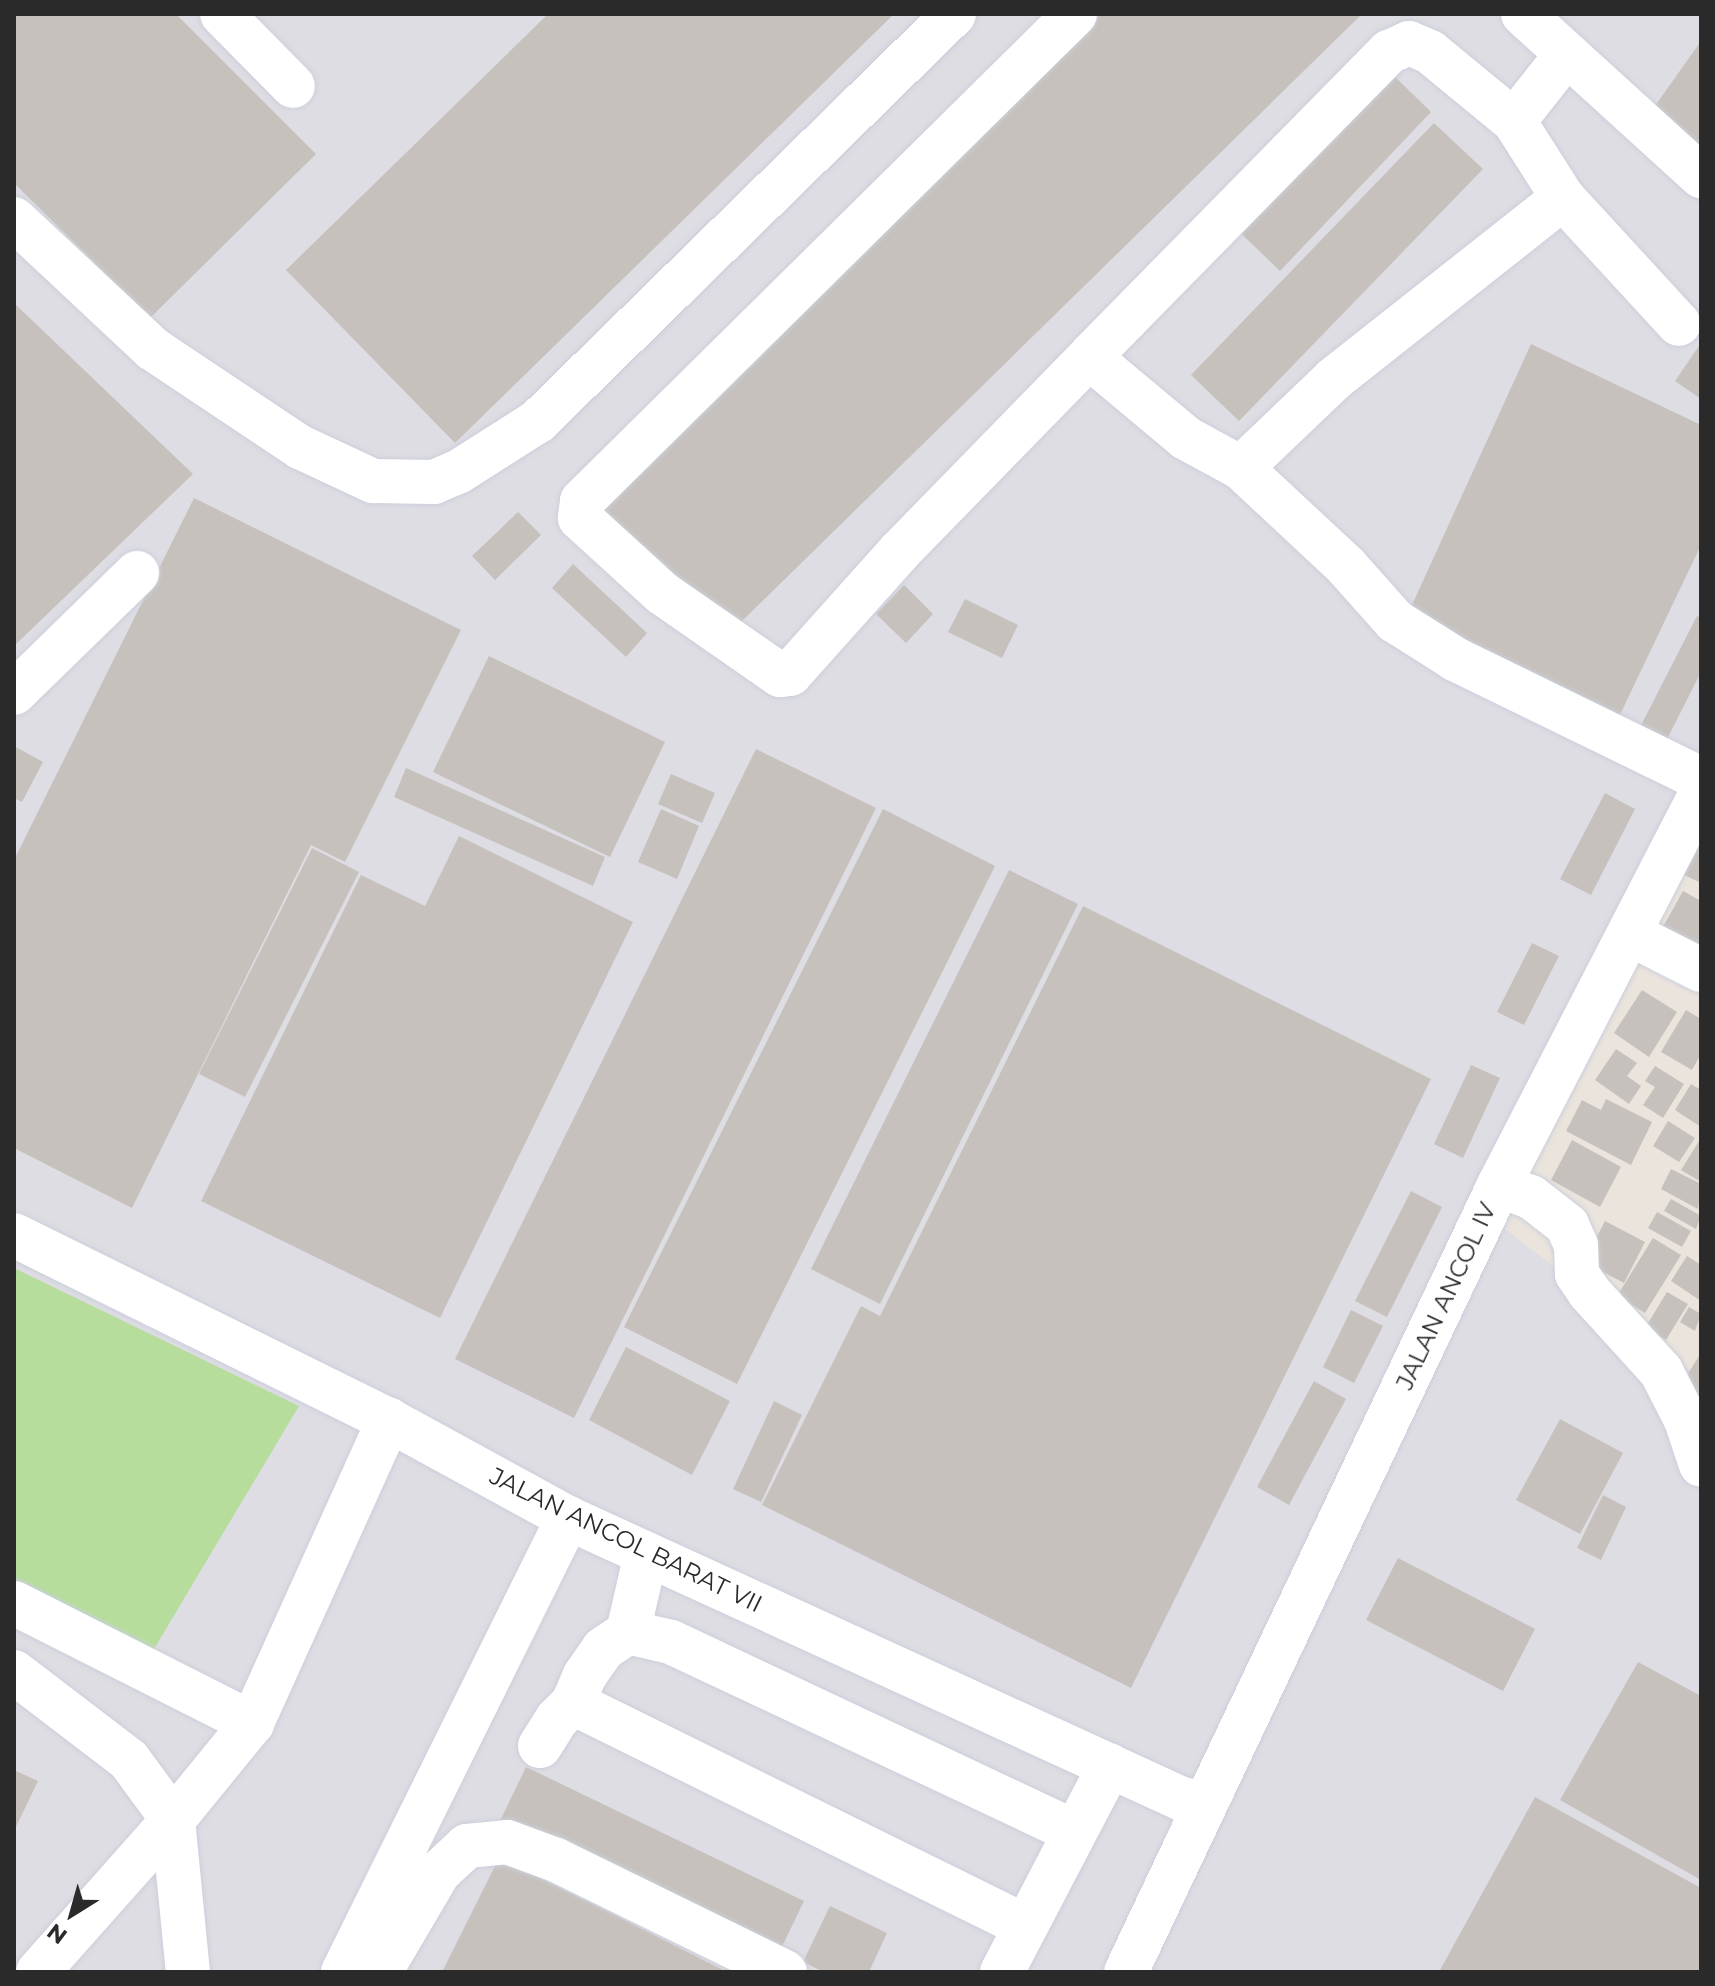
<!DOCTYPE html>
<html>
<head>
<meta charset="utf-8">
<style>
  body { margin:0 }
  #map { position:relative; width:1715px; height:1986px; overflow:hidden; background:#ebe4dd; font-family:Montserrat,sans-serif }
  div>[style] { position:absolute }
  .industrial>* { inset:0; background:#dedde4 }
  .green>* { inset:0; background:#b7dd9d }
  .building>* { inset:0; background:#c6c1bc }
  .roads { filter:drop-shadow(0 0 2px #cbcfda) drop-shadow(0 0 2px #cbcfda) }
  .minor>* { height:44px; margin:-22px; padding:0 22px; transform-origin:22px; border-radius:22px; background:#fff }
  span { translate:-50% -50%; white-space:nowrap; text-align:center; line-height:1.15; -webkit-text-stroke:8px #fff; paint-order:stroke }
  .street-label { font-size:24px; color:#2a2a2a }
  .frame { position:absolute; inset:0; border:16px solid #2a2a2a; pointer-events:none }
  .north { position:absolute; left:32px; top:1874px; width:80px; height:80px; -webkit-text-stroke:6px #fff; paint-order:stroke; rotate:217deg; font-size:22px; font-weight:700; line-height:32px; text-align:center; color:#2a2a2a }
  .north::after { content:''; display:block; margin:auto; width:28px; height:36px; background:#2a2a2a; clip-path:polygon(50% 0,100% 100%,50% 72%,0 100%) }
</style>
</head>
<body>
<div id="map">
  <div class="industrial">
    <i style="clip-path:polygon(14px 14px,1701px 14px,1701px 764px,1479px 1209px,1701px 1379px,1701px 1972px,14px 1972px)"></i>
  </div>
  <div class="green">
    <i style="clip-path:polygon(14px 1268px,299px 1406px,151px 1654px,14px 1586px)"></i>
  </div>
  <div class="building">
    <i style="clip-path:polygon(14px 14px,176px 14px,316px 154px,150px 318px,14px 183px)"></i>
    <i style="clip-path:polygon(548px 14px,894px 14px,455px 443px,286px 270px)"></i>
    <i style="clip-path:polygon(1093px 14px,1362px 14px,734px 629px,593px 506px)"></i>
    <i style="clip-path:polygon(1701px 41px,1701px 152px,1650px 113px)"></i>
    <i style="clip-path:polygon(1382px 64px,1431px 112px,1280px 271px,1229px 222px)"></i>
    <i style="clip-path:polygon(1434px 123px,1483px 169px,1239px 421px,1191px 375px)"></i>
    <i style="clip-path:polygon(14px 303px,193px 474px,14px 646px)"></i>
    <i style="clip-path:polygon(1701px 343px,1701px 399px,1675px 381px)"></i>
    <i style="clip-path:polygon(1531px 344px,1701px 425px,1701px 545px,1616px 723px,1407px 616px)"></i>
    <i style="clip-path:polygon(194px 498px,461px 630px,345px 862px,311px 845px,132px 1208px,14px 1148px,14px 860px)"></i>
    <i style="clip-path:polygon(518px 512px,541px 535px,495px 580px,472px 556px)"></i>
    <i style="clip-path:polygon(573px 564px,647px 633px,626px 657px,552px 588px)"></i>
    <i style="clip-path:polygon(904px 585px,933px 614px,906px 643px,876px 614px)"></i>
    <i style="clip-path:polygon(965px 599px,1018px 625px,1002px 658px,948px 632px)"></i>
    <i style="clip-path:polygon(1697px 616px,1701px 618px,1701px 672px,1661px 751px,1635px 737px)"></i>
    <i style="clip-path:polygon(489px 656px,665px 742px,610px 857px,433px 772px)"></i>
    <i style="clip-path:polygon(14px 746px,43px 762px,22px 802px,14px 798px)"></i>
    <i style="clip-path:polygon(756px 749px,876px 808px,574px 1418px,455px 1359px)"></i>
    <i style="clip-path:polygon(406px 768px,605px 857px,593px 886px,394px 797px)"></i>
    <i style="clip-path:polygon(671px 774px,715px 793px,702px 823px,658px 804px)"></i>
    <i style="clip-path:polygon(1605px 793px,1635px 809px,1591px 895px,1560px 879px)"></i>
    <i style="clip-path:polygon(661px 809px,699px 826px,677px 879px,638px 862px)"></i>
    <i style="clip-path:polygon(883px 809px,995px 866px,737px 1384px,624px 1327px)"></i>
    <i style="clip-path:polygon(1701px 816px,1701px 883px,1672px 869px)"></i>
    <i style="clip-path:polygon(459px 836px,633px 922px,440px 1318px,201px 1201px,361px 875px,425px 906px)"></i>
    <i style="clip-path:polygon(312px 848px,359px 872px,245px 1097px,199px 1074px)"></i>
    <i style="clip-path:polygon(1009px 870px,1078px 904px,880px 1304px,811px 1269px)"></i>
    <i style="clip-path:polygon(1683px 891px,1701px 901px,1701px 955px,1655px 941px)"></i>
    <i style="clip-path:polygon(1083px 906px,1431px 1079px,1131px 1688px,762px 1505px,861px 1306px,880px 1316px)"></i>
    <i style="clip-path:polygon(1532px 943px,1559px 956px,1524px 1025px,1497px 1012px)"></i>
    <i style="clip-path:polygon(1642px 990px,1677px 1012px,1649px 1057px,1614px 1033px)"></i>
    <i style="clip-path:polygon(1686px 1010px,1701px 1019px,1701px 1054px,1692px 1070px,1661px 1052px)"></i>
    <i style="clip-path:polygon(1616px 1049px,1637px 1063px,1627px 1076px,1641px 1086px,1629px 1104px,1595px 1080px)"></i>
    <i style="clip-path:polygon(1471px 1065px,1500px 1078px,1463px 1158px,1434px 1144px)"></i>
    <i style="clip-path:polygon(1655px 1066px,1684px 1084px,1663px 1118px,1643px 1105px,1655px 1087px,1645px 1081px)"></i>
    <i style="clip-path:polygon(1691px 1084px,1701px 1090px,1701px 1127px,1675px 1110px)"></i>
    <i style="clip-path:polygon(1606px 1099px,1652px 1122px,1631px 1165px,1566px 1131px,1582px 1100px,1601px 1110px)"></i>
    <i style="clip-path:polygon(1668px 1121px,1695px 1138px,1679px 1162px,1653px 1146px)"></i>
    <i style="clip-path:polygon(1701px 1138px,1701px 1182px,1681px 1170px)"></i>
    <i style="clip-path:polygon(1572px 1140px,1621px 1167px,1600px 1207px,1551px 1180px)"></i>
    <i style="clip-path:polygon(1671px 1169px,1701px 1184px,1698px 1209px,1661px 1189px)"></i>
    <i style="clip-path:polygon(1411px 1191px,1442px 1207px,1387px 1317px,1355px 1301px)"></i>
    <i style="clip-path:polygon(1671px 1199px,1701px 1216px,1696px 1229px,1664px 1211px)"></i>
    <i style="clip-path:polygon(1657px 1212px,1691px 1231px,1682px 1247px,1648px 1228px)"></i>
    <i style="clip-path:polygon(1605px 1221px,1645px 1242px,1624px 1283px,1584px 1262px)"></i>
    <i style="clip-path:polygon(1653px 1238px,1681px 1255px,1645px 1313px,1617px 1296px)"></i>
    <i style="clip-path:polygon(1687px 1256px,1701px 1265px,1701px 1301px,1671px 1281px)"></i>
    <i style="clip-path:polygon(1667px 1292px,1688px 1304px,1666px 1340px,1645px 1328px)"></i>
    <i style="clip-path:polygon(1689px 1307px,1701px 1314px,1695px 1331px,1680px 1322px)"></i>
    <i style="clip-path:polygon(1351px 1310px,1383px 1326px,1354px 1383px,1323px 1367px)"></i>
    <i style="clip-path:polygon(626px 1347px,730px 1401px,692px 1475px,589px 1420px)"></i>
    <i style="clip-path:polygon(1701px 1353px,1701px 1403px,1678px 1389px)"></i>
    <i style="clip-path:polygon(1314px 1381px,1346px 1399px,1289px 1505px,1257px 1487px)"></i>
    <i style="clip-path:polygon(774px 1401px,802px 1415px,761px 1502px,733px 1489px)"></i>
    <i style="clip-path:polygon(1560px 1419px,1623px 1453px,1580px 1534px,1516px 1500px)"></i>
    <i style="clip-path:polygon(1603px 1495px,1626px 1507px,1601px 1560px,1577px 1548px)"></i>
    <i style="clip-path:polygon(1398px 1558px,1535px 1629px,1503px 1691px,1366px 1620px)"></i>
    <i style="clip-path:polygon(1638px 1662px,1701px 1696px,1701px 1880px,1560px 1800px)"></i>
    <i style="clip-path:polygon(526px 1767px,804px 1901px,777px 1957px,499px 1823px)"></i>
    <i style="clip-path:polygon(14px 1770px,38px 1781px,14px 1831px)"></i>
    <i style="clip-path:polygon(1535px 1797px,1701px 1888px,1700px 1972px,1439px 1972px)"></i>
    <i style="clip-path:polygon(499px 1858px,599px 1907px,727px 1972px,442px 1972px)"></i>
    <i style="clip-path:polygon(830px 1906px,887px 1933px,869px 1972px,824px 1972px,803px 1962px)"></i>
  </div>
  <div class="roads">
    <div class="minor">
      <i style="left:222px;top:14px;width:101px;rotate:45.4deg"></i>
      <i style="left:1075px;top:14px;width:693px;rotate:135.35deg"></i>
      <i style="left:582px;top:501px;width:17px;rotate:97deg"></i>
      <i style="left:580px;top:518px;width:111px;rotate:42.4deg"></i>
      <i style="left:662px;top:593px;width:144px;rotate:34.8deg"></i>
      <i style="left:780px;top:675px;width:10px;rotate:-6deg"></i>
      <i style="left:790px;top:674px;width:165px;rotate:-48.2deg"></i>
      <i style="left:900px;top:551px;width:275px;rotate:-45.7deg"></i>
      <i style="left:1523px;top:14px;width:241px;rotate:42.3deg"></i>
      <i style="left:1514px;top:121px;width:91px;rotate:57.5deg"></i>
      <i style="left:1563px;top:198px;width:171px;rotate:47.4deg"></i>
      <i style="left:1563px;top:198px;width:292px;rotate:141.7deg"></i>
      <i style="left:1334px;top:379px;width:129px;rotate:136.3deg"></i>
      <i style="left:1241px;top:468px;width:63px;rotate:-151.4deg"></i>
      <i style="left:1186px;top:438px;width:104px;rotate:-140.1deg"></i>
      <i style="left:1106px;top:371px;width:22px;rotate:-129deg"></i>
      <i style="left:1092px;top:354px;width:424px;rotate:-45.5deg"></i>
      <i style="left:1389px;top:52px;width:22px;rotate:-24deg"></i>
      <i style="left:1409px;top:43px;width:23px;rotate:23deg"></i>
      <i style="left:1430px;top:52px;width:109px;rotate:39.4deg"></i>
      <i style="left:1514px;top:121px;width:85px;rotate:-51.7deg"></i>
      <i style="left:14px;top:219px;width:190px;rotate:43.1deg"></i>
      <i style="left:153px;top:349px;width:177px;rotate:33.7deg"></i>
      <i style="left:300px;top:447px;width:81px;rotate:25deg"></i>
      <i style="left:373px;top:481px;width:61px;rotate:0.9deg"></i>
      <i style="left:434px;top:482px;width:26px;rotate:-23deg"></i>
      <i style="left:458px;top:472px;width:95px;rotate:-32.5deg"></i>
      <i style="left:538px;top:421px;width:582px;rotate:-44.37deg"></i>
      <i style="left:1241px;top:468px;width:144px;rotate:43deg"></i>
      <i style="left:1346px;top:566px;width:74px;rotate:48.3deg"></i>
      <i style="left:1395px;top:621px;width:71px;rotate:32.3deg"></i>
      <i style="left:1455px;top:659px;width:274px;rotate:26deg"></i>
      <i style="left:14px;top:693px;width:172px;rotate:-44.3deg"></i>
      <i style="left:1630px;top:934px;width:80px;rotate:26.9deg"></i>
      <i style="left:1499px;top:1185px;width:34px;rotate:21deg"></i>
      <i style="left:1531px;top:1197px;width:46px;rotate:37.9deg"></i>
      <i style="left:1567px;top:1225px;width:22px;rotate:66deg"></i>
      <i style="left:1576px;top:1245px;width:29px;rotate:88deg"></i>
      <i style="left:1577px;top:1274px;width:22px;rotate:56deg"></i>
      <i style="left:1589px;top:1292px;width:107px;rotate:47.7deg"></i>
      <i style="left:1661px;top:1371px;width:55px;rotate:63deg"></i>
      <i style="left:1686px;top:1420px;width:47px;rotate:71.6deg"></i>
      <i style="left:14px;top:1235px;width:418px;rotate:26.3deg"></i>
      <i style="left:389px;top:1420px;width:204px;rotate:28.7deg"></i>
      <i style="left:568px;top:1518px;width:675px;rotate:24.59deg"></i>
      <i style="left:1182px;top:1799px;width:23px;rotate:13deg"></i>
      <i style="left:14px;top:1603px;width:267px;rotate:26.8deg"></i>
      <i style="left:628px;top:1632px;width:44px;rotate:13.1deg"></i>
      <i style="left:671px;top:1642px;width:446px;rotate:25.2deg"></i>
      <i style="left:14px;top:1672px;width:145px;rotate:37.4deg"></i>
      <i style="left:129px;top:1760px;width:74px;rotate:53.7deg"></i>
      <i style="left:173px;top:1820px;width:153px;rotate:84.4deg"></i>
      <i style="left:573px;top:1703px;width:504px;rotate:26.26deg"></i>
      <i style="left:540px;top:1746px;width:32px;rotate:-58deg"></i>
      <i style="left:557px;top:1719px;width:23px;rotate:-45deg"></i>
      <i style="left:573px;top:1703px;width:30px;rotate:-67deg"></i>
      <i style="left:585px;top:1675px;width:32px;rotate:-55deg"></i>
      <i style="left:603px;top:1649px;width:30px;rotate:-34deg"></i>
      <i style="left:628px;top:1632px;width:80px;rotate:-77deg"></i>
      <i style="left:38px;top:1972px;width:203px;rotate:-48.4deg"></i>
      <i style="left:173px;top:1820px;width:125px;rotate:-50.8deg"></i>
      <i style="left:252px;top:1723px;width:333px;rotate:-65.7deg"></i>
      <i style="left:343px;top:1972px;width:507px;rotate:-63.64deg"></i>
      <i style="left:380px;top:1972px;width:116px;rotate:-59.5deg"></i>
      <i style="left:439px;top:1872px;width:38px;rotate:-43deg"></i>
      <i style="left:467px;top:1846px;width:40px;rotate:-5.7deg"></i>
      <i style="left:507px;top:1842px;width:52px;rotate:20.2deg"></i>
      <i style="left:556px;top:1860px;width:255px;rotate:26.1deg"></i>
      <i style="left:1002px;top:1972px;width:233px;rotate:-62.4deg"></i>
      <i style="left:1126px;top:1972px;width:871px;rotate:-64.64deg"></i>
      <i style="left:1499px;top:1185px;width:440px;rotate:-62.7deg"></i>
    </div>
  </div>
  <div class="street-label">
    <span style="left:1446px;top:1296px;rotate:-65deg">JALAN ANCOL IV</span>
    <span style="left:626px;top:1540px;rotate:26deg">JALAN ANCOL BARAT VII</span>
  </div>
  <div class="frame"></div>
  <div class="north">N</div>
</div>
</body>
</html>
